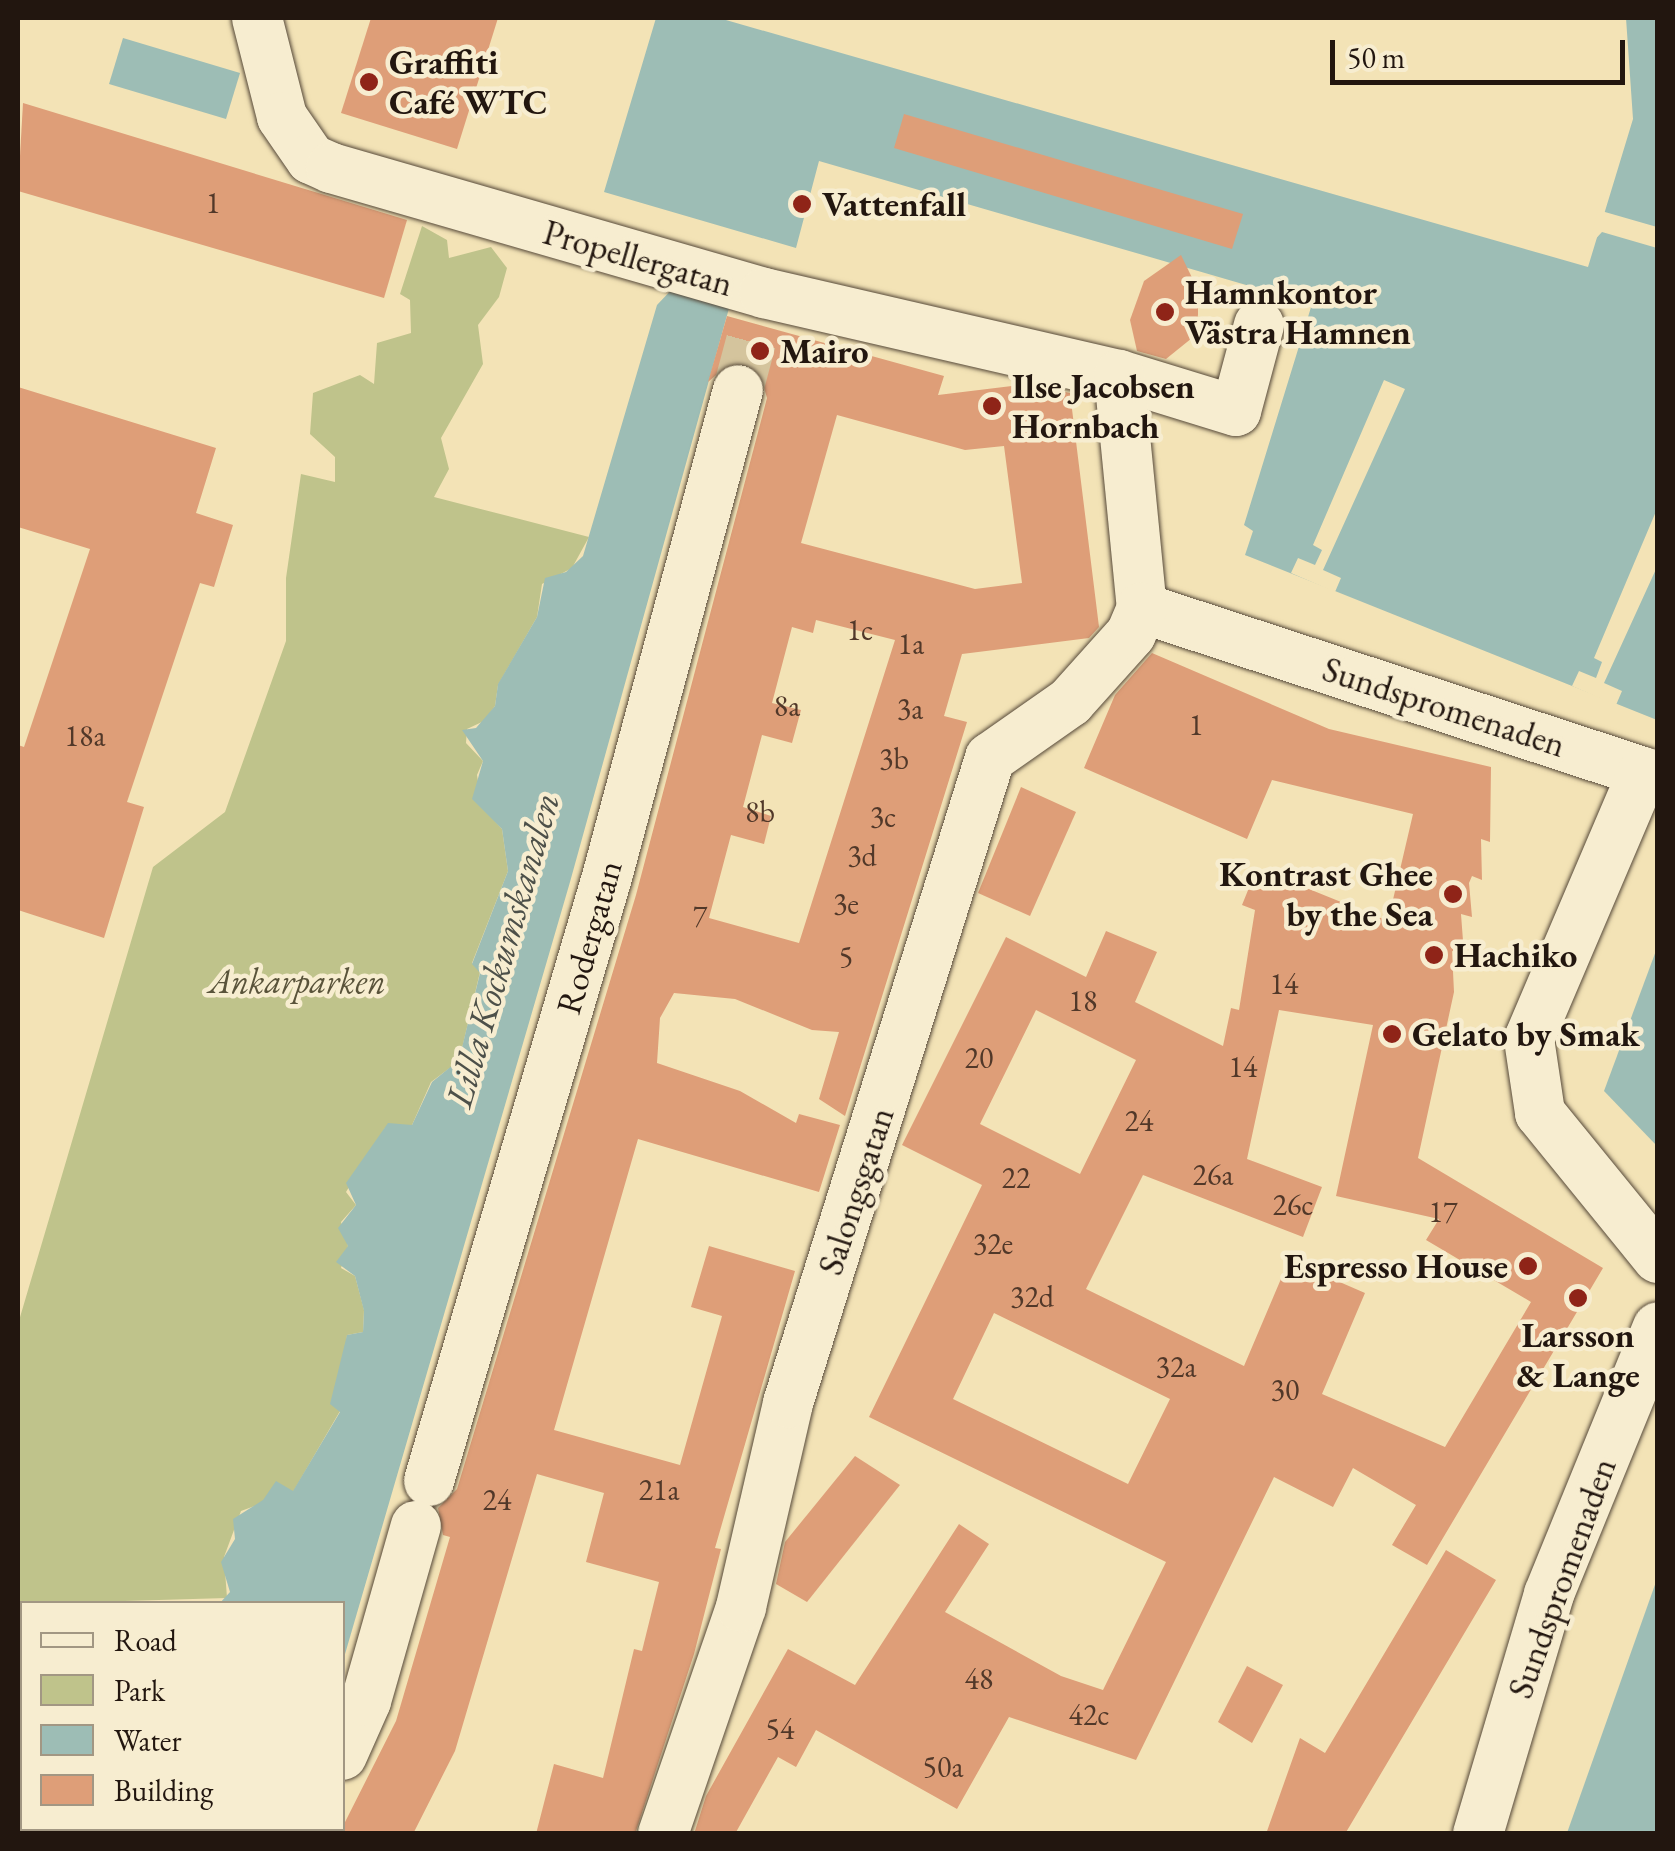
<!DOCTYPE html>
<html>
<head>
<meta charset="utf-8">
<style>
  body { margin:0 }
  #map { position:relative; width:1675px; height:1851px; overflow:hidden; background:#f3e3b6; font-family:"EB Garamond",serif }
  div>[style] { position:absolute }
  .green>* { inset:0; background:#bfc38b }
  .water>* { inset:0; background:#9dbdb5 }
  .pier>* { inset:0; background:#f3e3b6 }
  .building>* { inset:0; background:#de9e78 }
  .minor-tunnel>* { height:50px; margin-top:-25px; transform-origin:0; background:repeating-linear-gradient(90deg,#d4c49d 0 50px,transparent 0 75px) }
  .roads { filter:drop-shadow(0 0 2px #564939) drop-shadow(0 0 2px #564939) }
  .minor>* { height:50px; margin:-25px; padding:0 25px; transform-origin:25px; border-radius:25px; background:#f7edd0 }
  .dots>* { width:28px; height:28px; translate:-50% -50%; box-sizing:border-box; border:5px solid #f7edd0; border-radius:50% }
  span { translate:-50% -50%; white-space:nowrap; text-align:center; line-height:1.15; -webkit-text-stroke:9px #f7edd0; paint-order:stroke }
  .number-label { font-size:30px; color:#513829 }
  .number-label span { -webkit-text-stroke-width:0 }
  .poi-label { font-size:35px; color:#22160f; font-weight:700 }
  .left { translate:0 -50%; text-align:left }
  .right { translate:-100% -50%; text-align:right }
  .street-label { font-size:35px; color:#22160f }
  .park-label { font-size:35px; color:#59533a; font-style:italic }
  .water-label { font-size:38px; color:#4d5049; font-style:italic }
  .frame { position:absolute; inset:0; border:20px solid #22160f; pointer-events:none }
  .legend { position:absolute; left:20px; top:1601px; width:325px; height:230px; box-sizing:border-box; background:#f7edd0; border:2px solid #a29783; margin:0; padding:12px 18px; list-style:none; font-size:30px; color:#22160f }
  .legend li { display:flex; align-items:center; gap:20px; height:50px }
  .legend b { width:50px; border:2px solid #a29783 }
  .scale { position:absolute; left:1330px; top:40px; width:295px; height:45px; box-sizing:border-box; border:5px solid #22160f; border-top:0; padding-left:12px; font-size:30px; line-height:35px; white-space:nowrap; color:#22160f; -webkit-text-stroke:8px #f7edd0; paint-order:stroke }
</style>
</head>
<body>
<div id="map">
  <div class="green">
    <i style="clip-path:polygon(422px 226px,447px 240px,449px 258px,491px 247px,507px 268px,499px 297px,478px 325px,483px 364px,441px 438px,449px 469px,434px 497px,589px 537px,572px 568px,542px 584px,537px 617px,498px 685px,495px 706px,484px 721px,467px 729px,466px 743px,483px 761px,477px 775px,482px 807px,502px 829px,508px 871px,472px 963px,480px 972px,459px 1061px,431px 1082px,412px 1125px,385px 1128px,346px 1192px,356px 1205px,341px 1222px,348px 1246px,341px 1268px,355px 1276px,364px 1310px,363px 1332px,347px 1335px,340px 1411px,293px 1492px,241px 1511px,224px 1557px,227px 1598px,22px 1604px,22px 1828px,106px 1833px,18px 1834px,18px 1324px,153px 867px,225px 812px,286px 641px,286px 578px,301px 474px,335px 482px,335px 457px,310px 434px,313px 393px,360px 375px,374px 384px,377px 343px,411px 333px,410px 300px,400px 294px)"></i>
  </div>
  <div class="water">
    <i style="clip-path:polygon(656px 18px,719px 18px,1588px 267px,1633px 119px,1626px 18px,1657px 18px,1657px 720px,1245px 555px,1253px 531px,1244px 525px,1312px 304px,819px 161px,796px 248px,604px 192px)"></i>
    <i style="clip-path:polygon(123px 38px,240px 73px,226px 119px,109px 84px)"></i>
    <i style="clip-path:polygon(676px 285px,731px 301px,570px 882px,343px 1661px,342px 1604px,219px 1604px,230px 1592px,221px 1562px,235px 1539px,233px 1519px,263px 1500px,276px 1481px,293px 1491px,340px 1412px,330px 1404px,347px 1335px,363px 1332px,364px 1311px,355px 1276px,336px 1262px,348px 1246px,338px 1228px,356px 1205px,346px 1183px,388px 1123px,412px 1125px,432px 1082px,459px 1060px,480px 973px,472px 964px,508px 871px,502px 829px,472px 799px,483px 761px,462px 730px,476px 728px,495px 706px,498px 684px,537px 617px,545px 578px,566px 572px,583px 556px,657px 305px)"></i>
    <i style="clip-path:polygon(1657px 948px,1657px 1146px,1604px 1091px)"></i>
    <i style="clip-path:polygon(1657px 1579px,1657px 1833px,1567px 1833px,1635px 1641px)"></i>
    <i style="clip-path:polygon(105px 1829px,105px 1828px,268px 1829px,265px 1834px)"></i>
  </div>
  <div class="pier">
    <i style="clip-path:polygon(1598px 210px,1657px 227px,1657px 248px,1602px 232px,1589px 246px)"></i>
    <i style="clip-path:polygon(1384px 380px,1405px 389px,1323px 570px,1341px 578px,1335px 592px,1291px 573px,1298px 558px,1315px 565px,1322px 550px,1313px 545px)"></i>
    <i style="clip-path:polygon(1657px 509px,1657px 567px,1604px 683px,1622px 691px,1616px 705px,1572px 686px,1579px 671px,1596px 678px,1602px 662px,1594px 658px)"></i>
  </div>
  <div class="building">
    <i style="clip-path:polygon(371px 18px,498px 18px,457px 149px,341px 113px)"></i>
    <i style="clip-path:polygon(23px 103px,407px 220px,384px 298px,18px 191px)"></i>
    <i style="clip-path:polygon(904px 114px,1243px 214px,1232px 249px,894px 148px)"></i>
    <i style="clip-path:polygon(1181px 255px,1198px 290px,1198px 315px,1192px 338px,1166px 359px,1137px 351px,1130px 320px,1144px 281px)"></i>
    <i style="clip-path:polygon(evenodd,727px 316px,944px 376px,938px 395px,1028px 384px,1070px 393px,1099px 627px,1089px 638px,962px 654px,944px 716px,967px 722px,845px 1116px,819px 1099px,839px 1032px,812px 1030px,735px 999px,674px 993px,660px 1018px,657px 1063px,740px 1091px,796px 1123px,799px 1114px,840px 1125px,819px 1192px,638px 1139px,554px 1430px,680px 1465px,722px 1316px,691px 1307px,709px 1246px,795px 1271px,715px 1548px,721px 1549px,694px 1654px,635px 1834px,536px 1834px,554px 1764px,603px 1778px,634px 1649px,642px 1651px,659px 1582px,586px 1562px,604px 1493px,537px 1474px,455px 1751px,413px 1834px,339px 1834px,396px 1721px,450px 1537px,443px 1535px,438px 1508px,457px 1489px,636px 895px,767px 398px,759px 370px,746px 363px,730px 363px,708px 382px,727px 316px,837px 415px,965px 450px,1004px 446px,1022px 583px,975px 589px,801px 543px,837px 415px,727px 316px,816px 620px,895px 640px,799px 943px,709px 918px,731px 835px,764px 844px,771px 816px,743px 807px,762px 735px,792px 743px,801px 710px,772px 703px,792px 627px,813px 633px,816px 620px)"></i>
    <i style="clip-path:polygon(18px 387px,216px 448px,196px 513px,233px 525px,214px 587px,200px 583px,127px 802px,144px 807px,104px 938px,18px 910px,18px 745px,24px 747px,90px 549px,18px 527px)"></i>
    <i style="clip-path:polygon(evenodd,1152px 653px,1329px 729px,1491px 767px,1490px 842px,1481px 839px,1482px 880px,1472px 876px,1469px 883px,1472px 917px,1461px 914px,1464px 954px,1452px 951px,1454px 992px,1418px 1158px,1603px 1268px,1427px 1565px,1392px 1545px,1416px 1505px,1353px 1468px,1333px 1507px,1274px 1477px,1136px 1760px,1009px 1717px,957px 1809px,816px 1730px,796px 1767px,778px 1757px,735px 1834px,694px 1834px,706px 1796px,788px 1649px,855px 1685px,959px 1524px,989px 1544px,945px 1612px,1061px 1676px,1103px 1690px,1166px 1562px,869px 1417px,982px 1185px,902px 1145px,1006px 937px,1086px 977px,1106px 931px,1157px 952px,1135px 1002px,1223px 1046px,1231px 1008px,1239px 1010px,1255px 910px,1242px 905px,1257px 868px,1388px 921px,1413px 814px,1272px 780px,1247px 839px,1084px 768px,1115px 695px,1152px 653px,1036px 1010px,1136px 1060px,1080px 1174px,980px 1124px,1036px 1010px,1152px 653px,1279px 1010px,1373px 1025px,1336px 1196px,1439px 1219px,1426px 1240px,1531px 1302px,1445px 1447px,1322px 1394px,1365px 1293px,1289px 1260px,1244px 1366px,1086px 1289px,1143px 1175px,1303px 1237px,1322px 1187px,1247px 1159px,1279px 1010px,1152px 653px,994px 1313px,1170px 1399px,1128px 1484px,953px 1399px,994px 1313px)"></i>
    <i style="clip-path:polygon(1021px 787px,1076px 812px,1030px 916px,978px 893px)"></i>
    <i style="clip-path:polygon(855px 1456px,900px 1485px,807px 1602px,776px 1584px,785px 1542px)"></i>
    <i style="clip-path:polygon(1446px 1550px,1496px 1580px,1345px 1834px,1266px 1834px,1300px 1738px,1325px 1753px)"></i>
    <i style="clip-path:polygon(1247px 1666px,1283px 1685px,1252px 1743px,1218px 1722px)"></i>
  </div>
  <div class="minor-tunnel">
    <i style="left:738px;top:390px;width:69px;rotate:-75deg"></i>
  </div>
  <div class="roads">
    <div class="minor">
      <i style="left:257px;top:18px;width:102px;rotate:75.8deg"></i>
      <i style="left:282px;top:117px;width:51px;rotate:55.4deg"></i>
      <i style="left:311px;top:159px;width:22px;rotate:24deg"></i>
      <i style="left:331px;top:168px;width:451px;rotate:16.1deg"></i>
      <i style="left:764px;top:293px;width:364px;rotate:13deg"></i>
      <i style="left:1259px;top:325px;width:89px;rotate:105deg"></i>
      <i style="left:1236px;top:411px;width:122px;rotate:-162.9deg"></i>
      <i style="left:1119px;top:375px;width:234px;rotate:84.4deg"></i>
      <i style="left:1142px;top:608px;width:527px;rotate:18.13deg"></i>
      <i style="left:1643px;top:772px;width:290px;rotate:113.1deg"></i>
      <i style="left:1529px;top:1039px;width:75px;rotate:81.5deg"></i>
      <i style="left:1540px;top:1113px;width:187px;rotate:50.9deg"></i>
      <i style="left:429px;top:1481px;width:630px;rotate:-73.58deg"></i>
      <i style="left:607px;top:877px;width:504px;rotate:-74.94deg"></i>
      <i style="left:342px;top:1755px;width:59px;rotate:-66deg"></i>
      <i style="left:366px;top:1701px;width:182px;rotate:-74.1deg"></i>
      <i style="left:305px;top:1834px;width:6px;rotate:-72deg"></i>
      <i style="left:663px;top:1834px;width:240px;rotate:-71deg"></i>
      <i style="left:741px;top:1607px;width:209px;rotate:-77deg"></i>
      <i style="left:788px;top:1403px;width:676px;rotate:-72.61deg"></i>
      <i style="left:990px;top:758px;width:98px;rotate:-35deg"></i>
      <i style="left:1070px;top:702px;width:91px;rotate:-48.1deg"></i>
      <i style="left:1131px;top:634px;width:28px;rotate:-67deg"></i>
      <i style="left:1478px;top:1834px;width:250px;rotate:-73.5deg"></i>
      <i style="left:1549px;top:1594px;width:288px;rotate:-67.8deg"></i>
    </div>
  </div>
  <div class="dots">
    <i style="left:369px;top:82px;background:#8f2418"></i>
    <i style="left:802px;top:204px;background:#8f2418"></i>
    <i style="left:1165px;top:312px;background:#8f2418"></i>
    <i style="left:760px;top:351px;background:#8f2418"></i>
    <i style="left:992px;top:406px;background:#8f2418"></i>
    <i style="left:1453px;top:894px;background:#8f2418"></i>
    <i style="left:1434px;top:955px;background:#8f2418"></i>
    <i style="left:1392px;top:1034px;background:#8f2418"></i>
    <i style="left:1528px;top:1266px;background:#8f2418"></i>
    <i style="left:1578px;top:1298px;background:#8f2418"></i>
  </div>
  <div class="number-label">
    <span style="left:213px;top:203px">1</span>
    <span style="left:860px;top:630px">1c</span>
    <span style="left:911px;top:644px">1a</span>
    <span style="left:787px;top:706px">8a</span>
    <span style="left:910px;top:709px">3a</span>
    <span style="left:1196px;top:725px">1</span>
    <span style="left:85px;top:736px">18a</span>
    <span style="left:894px;top:759px">3b</span>
    <span style="left:760px;top:812px">8b</span>
    <span style="left:883px;top:817px">3c</span>
    <span style="left:862px;top:856px">3d</span>
    <span style="left:846px;top:904px">3e</span>
    <span style="left:700px;top:916px">7</span>
    <span style="left:846px;top:957px">5</span>
    <span style="left:1284px;top:984px">14</span>
    <span style="left:1083px;top:1001px">18</span>
    <span style="left:979px;top:1058px">20</span>
    <span style="left:1243px;top:1067px">14</span>
    <span style="left:1139px;top:1121px">24</span>
    <span style="left:1213px;top:1175px">26a</span>
    <span style="left:1016px;top:1178px">22</span>
    <span style="left:1293px;top:1205px">26c</span>
    <span style="left:1443px;top:1212px">17</span>
    <span style="left:993px;top:1244px">32e</span>
    <span style="left:1032px;top:1297px">32d</span>
    <span style="left:1176px;top:1367px">32a</span>
    <span style="left:1285px;top:1390px">30</span>
    <span style="left:659px;top:1490px">21a</span>
    <span style="left:497px;top:1500px">24</span>
    <span style="left:979px;top:1679px">48</span>
    <span style="left:1089px;top:1715px">42c</span>
    <span style="left:780px;top:1729px">54</span>
    <span style="left:943px;top:1767px">50a</span>
  </div>
  <div class="poi-label">
    <span class="left" style="left:389px;top:82px">Graffiti<br>Café WTC</span>
    <span class="left" style="left:822px;top:204px">Vattenfall</span>
    <span class="left" style="left:1185px;top:312px">Hamnkontor<br>Västra Hamnen</span>
    <span class="left" style="left:780px;top:351px">Mairo</span>
    <span class="left" style="left:1012px;top:406px">Ilse Jacobsen<br>Hornbach</span>
    <span class="right" style="left:1433px;top:894px">Kontrast Ghee<br>by the Sea</span>
    <span class="left" style="left:1454px;top:955px">Hachiko</span>
    <span class="left" style="left:1412px;top:1034px">Gelato by Smak</span>
    <span class="right" style="left:1508px;top:1266px">Espresso House</span>
    <span style="left:1578px;top:1355px">Larsson<br>&amp; Lange</span>
  </div>
  <div class="street-label">
    <span style="left:638px;top:258px;rotate:16deg">Propellergatan</span>
    <span style="left:1444px;top:707px;rotate:18deg">Sundspromenaden</span>
    <span style="left:589px;top:937px;rotate:-74deg">Rodergatan</span>
    <span style="left:856px;top:1191px;rotate:-72deg">Salongsgatan</span>
    <span style="left:1562px;top:1578px;rotate:-70deg">Sundspromenaden</span>
  </div>
  <div class="park-label">
    <span style="left:297px;top:981px">Ankarparken</span>
  </div>
  <div class="water-label">
    <span style="left:502px;top:950px;rotate:-74deg">Lilla Kockumskanalen</span>
  </div>
  <div class="frame"></div>
  <ul class="legend">
  <li><b style="height:12px;background:#f7edd0"></b>Road</li>
  <li><b style="height:28px;background:#bfc38b"></b>Park</li>
  <li><b style="height:28px;background:#9dbdb5"></b>Water</li>
  <li><b style="height:28px;background:#de9e78"></b>Building</li>
  </ul>
  <div class="scale">50 m</div>
</div>
</body>
</html>
